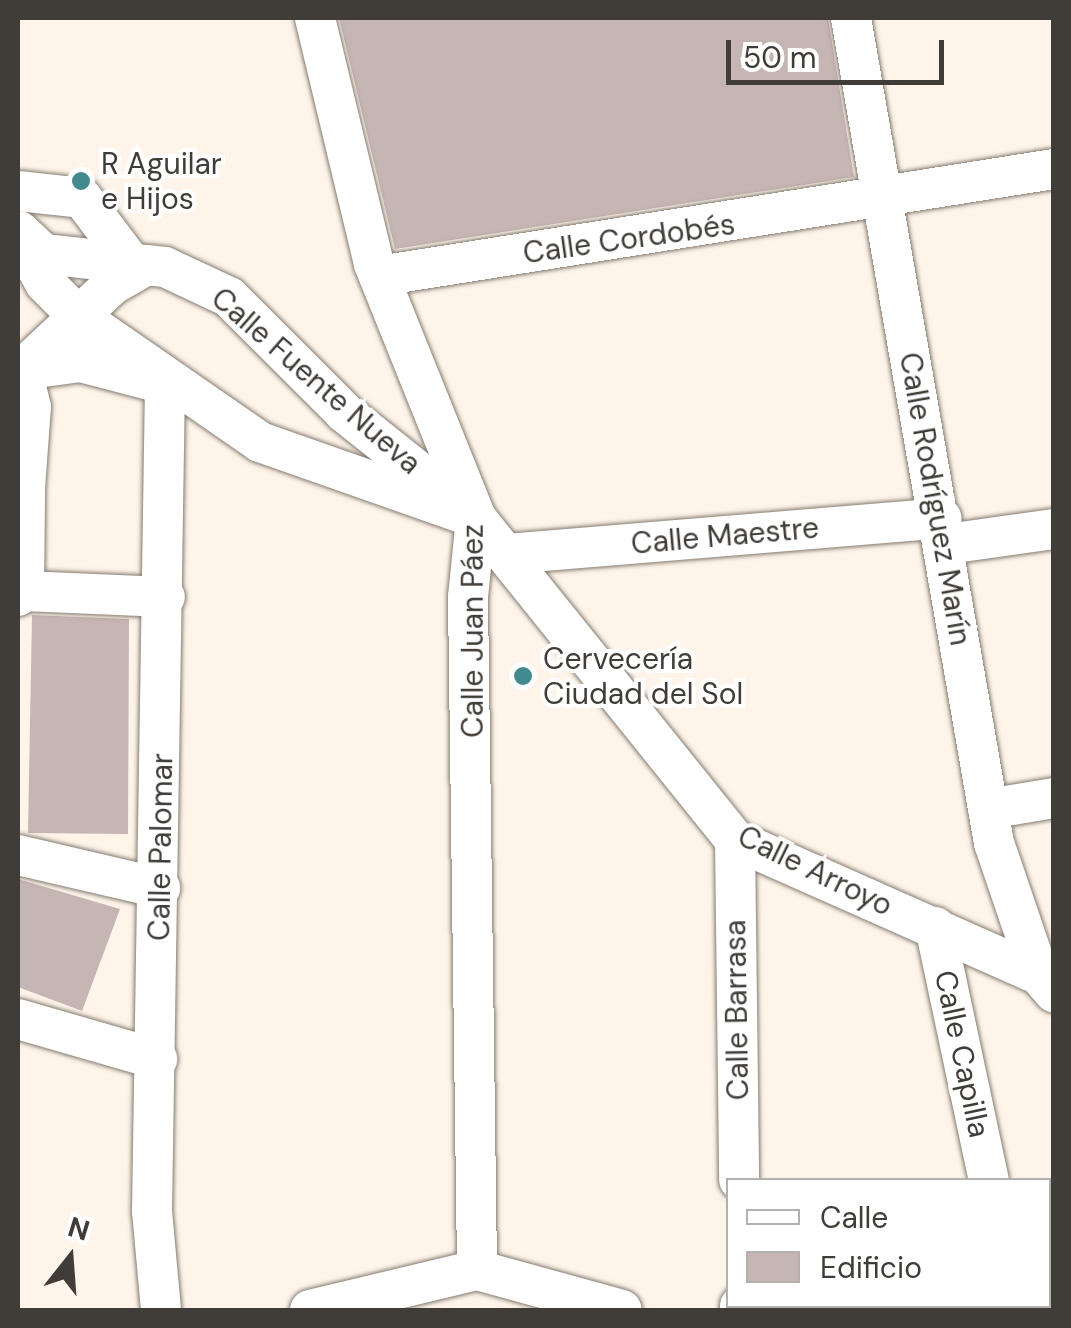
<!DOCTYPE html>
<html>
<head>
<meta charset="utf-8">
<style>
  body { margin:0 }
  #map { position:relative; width:1071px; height:1328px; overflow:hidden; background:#fef4e9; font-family:"DM Sans",sans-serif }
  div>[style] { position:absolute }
  .building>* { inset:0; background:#c5b5b3 }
  .roads { filter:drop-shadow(0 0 2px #847b71) drop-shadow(0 0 2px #847b71) }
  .minor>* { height:40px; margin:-20px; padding:0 20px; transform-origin:20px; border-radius:20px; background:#fff }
  .dots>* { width:28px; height:28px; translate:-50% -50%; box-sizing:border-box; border:5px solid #fff; border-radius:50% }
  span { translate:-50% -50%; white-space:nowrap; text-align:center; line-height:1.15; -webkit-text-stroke:8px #fff; paint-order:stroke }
  .poi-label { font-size:30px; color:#403c38 }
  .left { translate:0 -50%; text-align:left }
  .street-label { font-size:30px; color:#403c38 }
  .frame { position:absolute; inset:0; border:20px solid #403c38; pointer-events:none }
  .legend { position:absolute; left:726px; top:1178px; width:325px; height:130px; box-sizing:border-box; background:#fff; border:2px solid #b3b1af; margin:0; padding:12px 18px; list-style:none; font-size:30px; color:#403c38 }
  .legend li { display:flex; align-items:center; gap:20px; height:50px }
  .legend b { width:50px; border:2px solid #b3b1af }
  .north { position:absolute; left:20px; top:1208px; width:100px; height:100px; -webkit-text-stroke:8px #fff; paint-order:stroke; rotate:17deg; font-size:28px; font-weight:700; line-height:40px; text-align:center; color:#403c38 }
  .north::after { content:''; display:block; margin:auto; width:35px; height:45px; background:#403c38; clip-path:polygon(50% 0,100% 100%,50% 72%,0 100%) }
  .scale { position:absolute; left:726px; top:40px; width:218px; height:45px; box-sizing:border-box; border:5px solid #403c38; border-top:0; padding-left:12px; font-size:30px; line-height:35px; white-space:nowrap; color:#403c38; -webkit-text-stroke:8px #fff; paint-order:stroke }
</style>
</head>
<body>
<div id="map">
  <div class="building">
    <i style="clip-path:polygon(339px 18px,828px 18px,854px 177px,395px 249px)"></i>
    <i style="clip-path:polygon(32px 615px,129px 619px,128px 834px,28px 833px)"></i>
    <i style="clip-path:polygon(18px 879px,120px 909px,82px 1011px,18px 987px)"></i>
  </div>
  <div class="roads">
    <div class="minor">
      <i style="left:315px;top:18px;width:253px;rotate:76.5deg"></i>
      <i style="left:374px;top:264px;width:274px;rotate:68.1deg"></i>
      <i style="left:476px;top:518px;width:79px;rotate:95.8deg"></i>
      <i style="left:468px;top:597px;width:673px;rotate:89.23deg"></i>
      <i style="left:851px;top:18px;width:837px;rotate:80.17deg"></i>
      <i style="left:994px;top:843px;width:139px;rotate:71.2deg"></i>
      <i style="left:18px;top:191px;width:64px;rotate:6.2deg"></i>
      <i style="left:82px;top:198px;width:83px;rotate:52.9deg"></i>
      <i style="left:19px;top:231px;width:34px;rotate:43deg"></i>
      <i style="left:44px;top:254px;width:103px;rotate:6.2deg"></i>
      <i style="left:18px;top:235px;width:55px;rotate:60.6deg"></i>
      <i style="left:45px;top:283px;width:47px;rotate:45deg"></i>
      <i style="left:78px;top:316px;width:221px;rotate:34.7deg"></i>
      <i style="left:260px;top:442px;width:229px;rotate:19.4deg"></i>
      <i style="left:476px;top:518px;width:413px;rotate:51.2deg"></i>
      <i style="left:735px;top:840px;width:333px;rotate:23.9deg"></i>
      <i style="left:1039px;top:975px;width:23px;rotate:49deg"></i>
      <i style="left:379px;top:276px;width:683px;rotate:-9.01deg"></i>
      <i style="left:22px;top:370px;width:59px;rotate:-7.9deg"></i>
      <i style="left:80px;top:362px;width:88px;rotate:14.5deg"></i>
      <i style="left:165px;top:384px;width:827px;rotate:90.9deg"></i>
      <i style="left:152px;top:1211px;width:99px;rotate:84.8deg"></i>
      <i style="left:18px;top:373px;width:129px;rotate:-43.1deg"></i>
      <i style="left:112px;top:285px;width:39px;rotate:-30deg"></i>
      <i style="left:146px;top:265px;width:19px;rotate:6deg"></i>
      <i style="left:165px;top:267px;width:71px;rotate:25.1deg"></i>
      <i style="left:229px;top:297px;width:164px;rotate:45deg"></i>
      <i style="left:345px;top:413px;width:138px;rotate:38.5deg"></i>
      <i style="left:18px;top:492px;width:8px;rotate:-30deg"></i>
      <i style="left:25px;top:488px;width:81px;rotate:-85.8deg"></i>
      <i style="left:31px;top:407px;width:38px;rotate:-104deg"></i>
      <i style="left:947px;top:544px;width:108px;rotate:-8deg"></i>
      <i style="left:507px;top:554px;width:436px;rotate:-4.7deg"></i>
      <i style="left:24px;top:591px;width:141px;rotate:2.4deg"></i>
      <i style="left:18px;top:596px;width:8px;rotate:-40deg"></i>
      <i style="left:24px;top:591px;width:103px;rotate:-89.4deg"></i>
      <i style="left:988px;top:809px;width:67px;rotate:-9.5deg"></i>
      <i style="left:735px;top:840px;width:340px;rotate:89.3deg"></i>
      <i style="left:18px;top:855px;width:146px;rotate:13.1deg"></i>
      <i style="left:935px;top:927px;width:259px;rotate:78deg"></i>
      <i style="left:18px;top:1019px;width:145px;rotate:16.1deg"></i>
      <i style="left:1048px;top:1257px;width:6px;rotate:-9deg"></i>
      <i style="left:740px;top:1306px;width:4px;rotate:90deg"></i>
      <i style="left:310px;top:1310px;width:172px;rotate:-13.5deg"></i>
      <i style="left:477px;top:1270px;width:150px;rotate:15.4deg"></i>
      <i style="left:769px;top:1310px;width:26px;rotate:-9deg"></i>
    </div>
  </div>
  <div class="dots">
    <i style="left:81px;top:181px;background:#428a8d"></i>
    <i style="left:523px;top:676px;background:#428a8d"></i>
  </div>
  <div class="poi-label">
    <span class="left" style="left:101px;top:181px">R Aguilar<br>e Hijos</span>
    <span class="left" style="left:543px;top:676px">Cervecería<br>Ciudad del Sol</span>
  </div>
  <div class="street-label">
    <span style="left:629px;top:239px;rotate:-8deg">Calle Cordobés</span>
    <span style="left:316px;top:381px;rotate:41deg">Calle Fuente Nueva</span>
    <span style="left:935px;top:499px;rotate:80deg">Calle Rodríguez Marín</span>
    <span style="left:725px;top:536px;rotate:-5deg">Calle Maestre</span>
    <span style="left:473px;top:631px;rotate:-90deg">Calle Juan Páez</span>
    <span style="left:161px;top:847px;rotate:-89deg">Calle Palomar</span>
    <span style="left:815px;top:871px;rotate:26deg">Calle Arroyo</span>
    <span style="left:737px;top:1010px;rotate:-91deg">Calle Barrasa</span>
    <span style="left:962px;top:1054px;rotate:78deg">Calle Capilla</span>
  </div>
  <div class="frame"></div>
  <ul class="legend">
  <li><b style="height:12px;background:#fff"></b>Calle</li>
  <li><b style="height:28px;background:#c5b5b3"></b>Edificio</li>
  </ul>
  <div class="north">N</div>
  <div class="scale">50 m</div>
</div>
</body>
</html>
